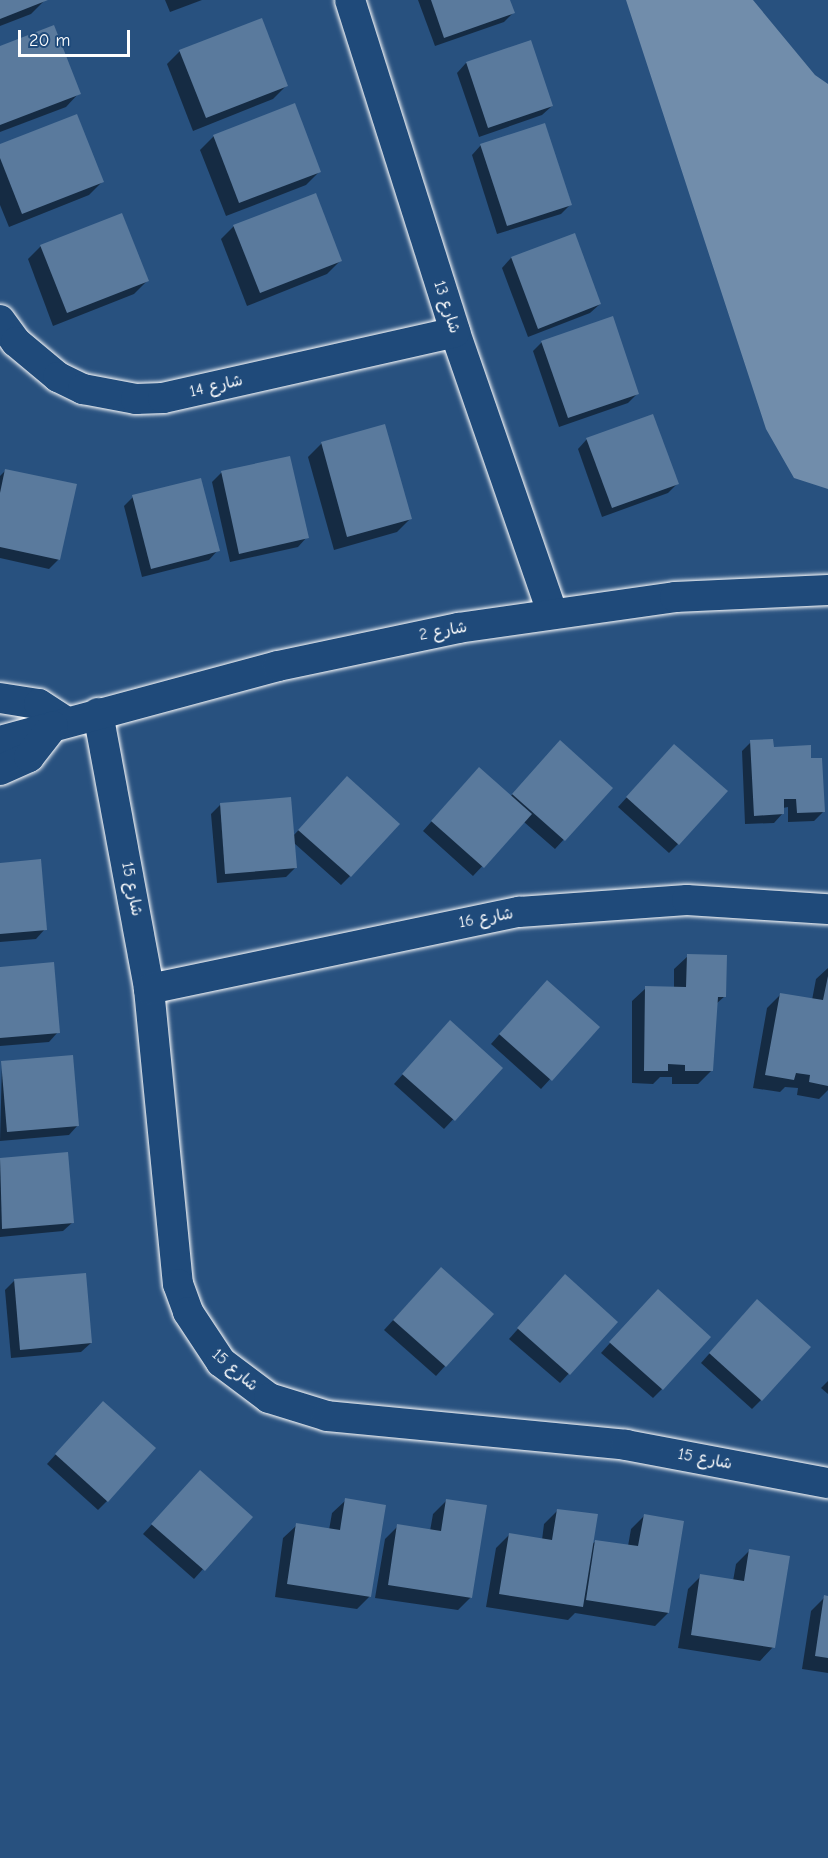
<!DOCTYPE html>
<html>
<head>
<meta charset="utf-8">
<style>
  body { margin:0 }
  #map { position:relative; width:828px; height:1858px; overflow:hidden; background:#28517f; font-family:"Comic Neue","Playpen Sans Arabic",sans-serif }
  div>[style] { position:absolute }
  .water>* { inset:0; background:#718dab }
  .shadow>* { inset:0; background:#0007 }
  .building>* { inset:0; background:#5a7a9d }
  .roads { filter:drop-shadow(0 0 2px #fff) drop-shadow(0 0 2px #fff) }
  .street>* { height:30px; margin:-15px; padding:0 15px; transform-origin:15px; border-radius:15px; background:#1f4a7a }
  span { translate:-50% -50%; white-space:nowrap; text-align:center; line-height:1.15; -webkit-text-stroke:5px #1f4a7a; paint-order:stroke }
  .street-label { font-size:16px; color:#fff }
  .scale { position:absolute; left:18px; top:30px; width:112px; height:27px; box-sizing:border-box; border:3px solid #fff; border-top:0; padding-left:8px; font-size:18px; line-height:21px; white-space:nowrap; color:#fff; -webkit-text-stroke:4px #1f4a7a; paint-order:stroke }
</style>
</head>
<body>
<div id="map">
  <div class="water">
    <i style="clip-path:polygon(626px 0,753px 0,815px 75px,828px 84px,828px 489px,794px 478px,766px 429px)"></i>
  </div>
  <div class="shadow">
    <i style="clip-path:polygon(0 0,44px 0,44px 1px,31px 14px,0 26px)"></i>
    <i style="clip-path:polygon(165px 0,202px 0,170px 12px)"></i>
    <i style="clip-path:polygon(418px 0,509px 0,513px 13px,504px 22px,435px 46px)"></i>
    <i style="clip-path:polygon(530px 42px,552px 106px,542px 115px,479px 137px,457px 73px,466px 63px)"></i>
    <i style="clip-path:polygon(0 48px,79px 93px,66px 107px,0 132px)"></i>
    <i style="clip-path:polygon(180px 51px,286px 86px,273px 99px,193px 131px,167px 64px)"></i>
    <i style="clip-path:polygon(214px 136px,320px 171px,306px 185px,226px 216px,200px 150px)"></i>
    <i style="clip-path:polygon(481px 145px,570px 205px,561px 214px,497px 234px,472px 155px)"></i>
    <i style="clip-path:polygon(0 146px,102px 182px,89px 195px,9px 227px,0 205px)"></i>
    <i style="clip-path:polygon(234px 226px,340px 261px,327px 274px,247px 306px,221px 239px)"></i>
    <i style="clip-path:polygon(574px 235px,600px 304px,590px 313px,528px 337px,502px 268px,511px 258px)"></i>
    <i style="clip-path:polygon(41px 246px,147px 281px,134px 294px,53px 326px,28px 259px)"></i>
    <i style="clip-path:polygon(542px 342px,638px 393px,628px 403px,559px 427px,533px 351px)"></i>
    <i style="clip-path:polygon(587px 439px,677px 484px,668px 493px,602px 517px,578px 449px)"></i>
    <i style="clip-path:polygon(322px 443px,410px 519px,397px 532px,334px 550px,308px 457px)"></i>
    <i style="clip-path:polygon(289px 458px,307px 537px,298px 547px,230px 562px,212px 482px,221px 473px)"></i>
    <i style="clip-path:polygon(6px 470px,59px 559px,49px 569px,0 558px,0 476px)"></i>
    <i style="clip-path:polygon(133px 497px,218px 550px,209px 560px,142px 577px,124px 506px)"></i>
    <i style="clip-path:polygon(751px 742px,810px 759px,823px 812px,814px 821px,788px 822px,788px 807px,783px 808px,783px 813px,774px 823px,745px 824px,742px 751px)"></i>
    <i style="clip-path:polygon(551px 752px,611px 788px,555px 849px,524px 822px,473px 876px,423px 831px,470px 778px,510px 797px)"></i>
    <i style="clip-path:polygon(665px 755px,678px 844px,669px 853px,618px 807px)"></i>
    <i style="clip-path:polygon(338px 788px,350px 876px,341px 885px,294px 843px,296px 867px,286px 877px,217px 883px,211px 814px,220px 805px,293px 836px)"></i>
    <i style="clip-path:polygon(0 864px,45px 929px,36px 939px,0 942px)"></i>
    <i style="clip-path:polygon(688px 956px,725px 996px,716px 1004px,712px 1070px,698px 1084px,672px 1084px,672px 1077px,660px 1077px,653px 1084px,632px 1083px,632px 1001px,646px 988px,674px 988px,674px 969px)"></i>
    <i style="clip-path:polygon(828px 968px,828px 1090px,819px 1099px,797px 1095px,798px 1088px,785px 1087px,780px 1092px,753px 1088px,767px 1008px,780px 995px,812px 1000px,816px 979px)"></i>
    <i style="clip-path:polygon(0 969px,58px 1032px,49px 1042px,0 1046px)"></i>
    <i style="clip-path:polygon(538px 991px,598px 1027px,541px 1089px,491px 1044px)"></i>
    <i style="clip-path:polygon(441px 1032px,501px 1068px,444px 1129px,394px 1084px)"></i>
    <i style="clip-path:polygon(2px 1063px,78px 1125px,69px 1135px,0 1141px)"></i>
    <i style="clip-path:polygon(66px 1154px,73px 1222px,63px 1231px,0 1237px,0 1160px)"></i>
    <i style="clip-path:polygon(432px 1278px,492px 1314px,436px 1376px,384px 1330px)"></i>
    <i style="clip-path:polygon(15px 1280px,91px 1343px,81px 1352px,11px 1358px,5px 1290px)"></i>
    <i style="clip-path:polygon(556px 1286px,616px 1322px,560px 1383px,509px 1339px)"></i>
    <i style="clip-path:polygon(649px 1300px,662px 1389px,653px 1398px,601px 1353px)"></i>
    <i style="clip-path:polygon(748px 1310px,761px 1400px,752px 1409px,701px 1363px)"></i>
    <i style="clip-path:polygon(828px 1381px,828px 1394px,821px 1388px)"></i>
    <i style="clip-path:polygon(94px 1412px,107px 1501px,98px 1510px,47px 1464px)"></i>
    <i style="clip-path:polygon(191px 1482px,250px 1517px,194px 1579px,143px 1534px)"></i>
    <i style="clip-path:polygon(346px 1500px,370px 1596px,357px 1609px,275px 1597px,283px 1538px,297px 1525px,329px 1530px,332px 1513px)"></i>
    <i style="clip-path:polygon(447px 1500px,471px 1597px,458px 1610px,375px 1598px,385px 1539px,398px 1526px,430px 1531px,433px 1514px)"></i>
    <i style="clip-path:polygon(558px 1510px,591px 1545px,596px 1541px,628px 1546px,631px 1529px,644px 1516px,668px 1613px,655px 1626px,575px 1613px,568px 1620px,486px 1607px,496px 1548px,509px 1535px,542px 1540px,544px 1524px)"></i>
    <i style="clip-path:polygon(749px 1551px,773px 1647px,760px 1661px,678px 1648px,688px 1589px,701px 1576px,733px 1581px,736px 1564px)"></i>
    <i style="clip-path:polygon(825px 1597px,828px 1598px,828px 1673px,802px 1669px,811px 1611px)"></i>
  </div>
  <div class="building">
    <i style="clip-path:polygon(0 0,48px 0,0 19px)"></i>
    <i style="clip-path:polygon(431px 0,510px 0,515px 13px,444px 38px)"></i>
    <i style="clip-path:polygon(262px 18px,288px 86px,206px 118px,179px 50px)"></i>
    <i style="clip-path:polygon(54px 25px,81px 94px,0 125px,0 46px)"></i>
    <i style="clip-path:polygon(531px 40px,553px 106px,488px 128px,466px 62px)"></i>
    <i style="clip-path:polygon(295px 103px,321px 172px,239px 203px,213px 135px)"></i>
    <i style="clip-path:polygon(77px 114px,104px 182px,22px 214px,0 158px,0 144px)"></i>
    <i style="clip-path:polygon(545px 123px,572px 205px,507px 226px,480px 144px)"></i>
    <i style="clip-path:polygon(316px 193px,342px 261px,260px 293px,233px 225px)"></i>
    <i style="clip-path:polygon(122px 213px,149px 281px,67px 313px,40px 245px)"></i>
    <i style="clip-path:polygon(575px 233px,601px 304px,538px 329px,511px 257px)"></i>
    <i style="clip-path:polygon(613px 316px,639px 394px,568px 418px,541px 341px)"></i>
    <i style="clip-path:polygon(653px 414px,679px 484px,612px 508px,586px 438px)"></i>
    <i style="clip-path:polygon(385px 424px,412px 519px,347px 537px,321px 442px)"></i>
    <i style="clip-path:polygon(290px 456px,309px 538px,239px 554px,221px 471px)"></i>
    <i style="clip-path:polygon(5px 469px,77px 484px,60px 560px,0 547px,0 493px)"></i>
    <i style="clip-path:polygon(201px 478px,220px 551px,151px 569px,132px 495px)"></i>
    <i style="clip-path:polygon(773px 739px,774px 747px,811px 745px,811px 758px,822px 758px,825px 812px,797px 813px,796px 799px,784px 799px,784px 814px,754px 816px,750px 740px)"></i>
    <i style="clip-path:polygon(560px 740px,613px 788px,565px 841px,512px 794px)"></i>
    <i style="clip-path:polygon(674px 744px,728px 791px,679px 845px,626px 797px)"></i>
    <i style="clip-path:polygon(479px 767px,532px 814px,484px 868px,431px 821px)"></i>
    <i style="clip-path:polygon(347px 776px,400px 824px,351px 877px,298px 830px)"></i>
    <i style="clip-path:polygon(291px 797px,297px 868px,225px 874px,220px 803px)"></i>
    <i style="clip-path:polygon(41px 859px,47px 930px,0 934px,0 863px)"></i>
    <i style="clip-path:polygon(687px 954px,727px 955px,726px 997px,718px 997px,713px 1071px,685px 1071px,685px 1065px,668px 1064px,668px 1071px,644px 1071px,645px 986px,686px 987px)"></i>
    <i style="clip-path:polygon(54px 962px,60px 1033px,0 1038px,0 967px)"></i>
    <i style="clip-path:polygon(828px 976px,828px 1086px,809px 1082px,810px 1075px,796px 1073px,794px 1080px,765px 1075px,780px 993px,823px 1000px)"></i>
    <i style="clip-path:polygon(547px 980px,600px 1027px,552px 1081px,499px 1034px)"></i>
    <i style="clip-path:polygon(450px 1020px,503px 1068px,455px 1121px,402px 1074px)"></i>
    <i style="clip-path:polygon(73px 1055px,79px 1126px,7px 1132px,1px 1061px)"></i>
    <i style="clip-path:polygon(68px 1152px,74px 1223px,2px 1229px,0 1158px)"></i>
    <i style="clip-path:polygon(441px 1267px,494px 1314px,446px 1367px,393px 1320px)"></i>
    <i style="clip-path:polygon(86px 1273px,92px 1343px,20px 1350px,14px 1279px)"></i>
    <i style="clip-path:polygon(565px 1274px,618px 1322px,570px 1375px,517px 1328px)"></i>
    <i style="clip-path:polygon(658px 1289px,711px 1337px,663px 1390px,609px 1342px)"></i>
    <i style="clip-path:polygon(757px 1299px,811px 1347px,762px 1401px,709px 1353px)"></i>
    <i style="clip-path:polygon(103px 1401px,156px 1448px,108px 1502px,55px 1454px)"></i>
    <i style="clip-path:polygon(200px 1470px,253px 1517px,205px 1571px,151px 1524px)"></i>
    <i style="clip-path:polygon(345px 1498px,386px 1505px,371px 1597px,287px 1584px,296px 1523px,340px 1530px)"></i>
    <i style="clip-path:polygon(446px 1499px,487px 1505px,472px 1598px,388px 1585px,397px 1524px,441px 1531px)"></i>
    <i style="clip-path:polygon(557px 1509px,598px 1514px,583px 1607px,499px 1594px,509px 1533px,552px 1540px)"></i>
    <i style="clip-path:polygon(644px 1514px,684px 1521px,669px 1613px,586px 1600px,595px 1540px,638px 1546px)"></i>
    <i style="clip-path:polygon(749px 1549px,790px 1556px,775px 1648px,691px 1635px,700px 1574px,744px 1581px)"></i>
    <i style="clip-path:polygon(824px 1595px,828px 1596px,828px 1658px,815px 1656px)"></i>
  </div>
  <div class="roads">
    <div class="street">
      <i style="left:350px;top:0;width:348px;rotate:72.4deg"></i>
      <i style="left:455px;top:332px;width:296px;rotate:70.9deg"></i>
      <i style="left:0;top:320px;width:27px;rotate:54deg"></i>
      <i style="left:16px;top:342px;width:55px;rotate:39.8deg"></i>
      <i style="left:58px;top:377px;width:28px;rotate:26deg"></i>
      <i style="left:83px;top:389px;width:54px;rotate:10.7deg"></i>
      <i style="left:136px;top:399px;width:27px;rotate:-2deg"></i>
      <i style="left:163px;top:398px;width:299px;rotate:-12.7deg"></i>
      <i style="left:0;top:698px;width:39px;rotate:9deg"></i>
      <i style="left:39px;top:704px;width:33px;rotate:33deg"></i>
      <i style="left:98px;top:713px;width:281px;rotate:79.5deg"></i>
      <i style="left:149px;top:989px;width:296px;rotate:84.4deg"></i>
      <i style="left:178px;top:1284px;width:30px;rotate:70deg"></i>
      <i style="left:188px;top:1312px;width:60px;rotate:56.6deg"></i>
      <i style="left:221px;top:1362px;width:60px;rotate:36.9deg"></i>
      <i style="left:269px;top:1398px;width:61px;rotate:17.2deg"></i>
      <i style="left:327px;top:1416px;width:300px;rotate:5.5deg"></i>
      <i style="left:626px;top:1445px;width:206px;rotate:10.7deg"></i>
      <i style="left:0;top:741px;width:288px;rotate:-15.1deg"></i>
      <i style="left:278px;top:666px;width:184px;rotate:-11.9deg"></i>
      <i style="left:458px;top:628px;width:219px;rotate:-8.1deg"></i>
      <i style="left:675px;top:597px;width:153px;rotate:-2.6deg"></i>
      <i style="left:0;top:770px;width:32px;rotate:-24deg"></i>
      <i style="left:29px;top:757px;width:39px;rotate:-52deg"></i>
      <i style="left:149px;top:989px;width:378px;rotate:-11.8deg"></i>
      <i style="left:519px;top:912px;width:168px;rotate:-4.1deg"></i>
      <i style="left:687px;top:900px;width:141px;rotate:3.7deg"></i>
    </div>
  </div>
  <div class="street-label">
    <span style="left:447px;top:307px;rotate:72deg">شارع 13</span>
    <span style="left:216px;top:386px;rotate:-13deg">شارع 14</span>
    <span style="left:443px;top:631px;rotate:-10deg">شارع 2</span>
    <span style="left:132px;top:889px;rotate:79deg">شارع 15</span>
    <span style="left:486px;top:918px;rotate:-10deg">شارع 16</span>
    <span style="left:235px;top:1370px;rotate:41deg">شارع 15</span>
    <span style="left:705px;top:1459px;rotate:11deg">شارع 15</span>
  </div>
  <div class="scale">20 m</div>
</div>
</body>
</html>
